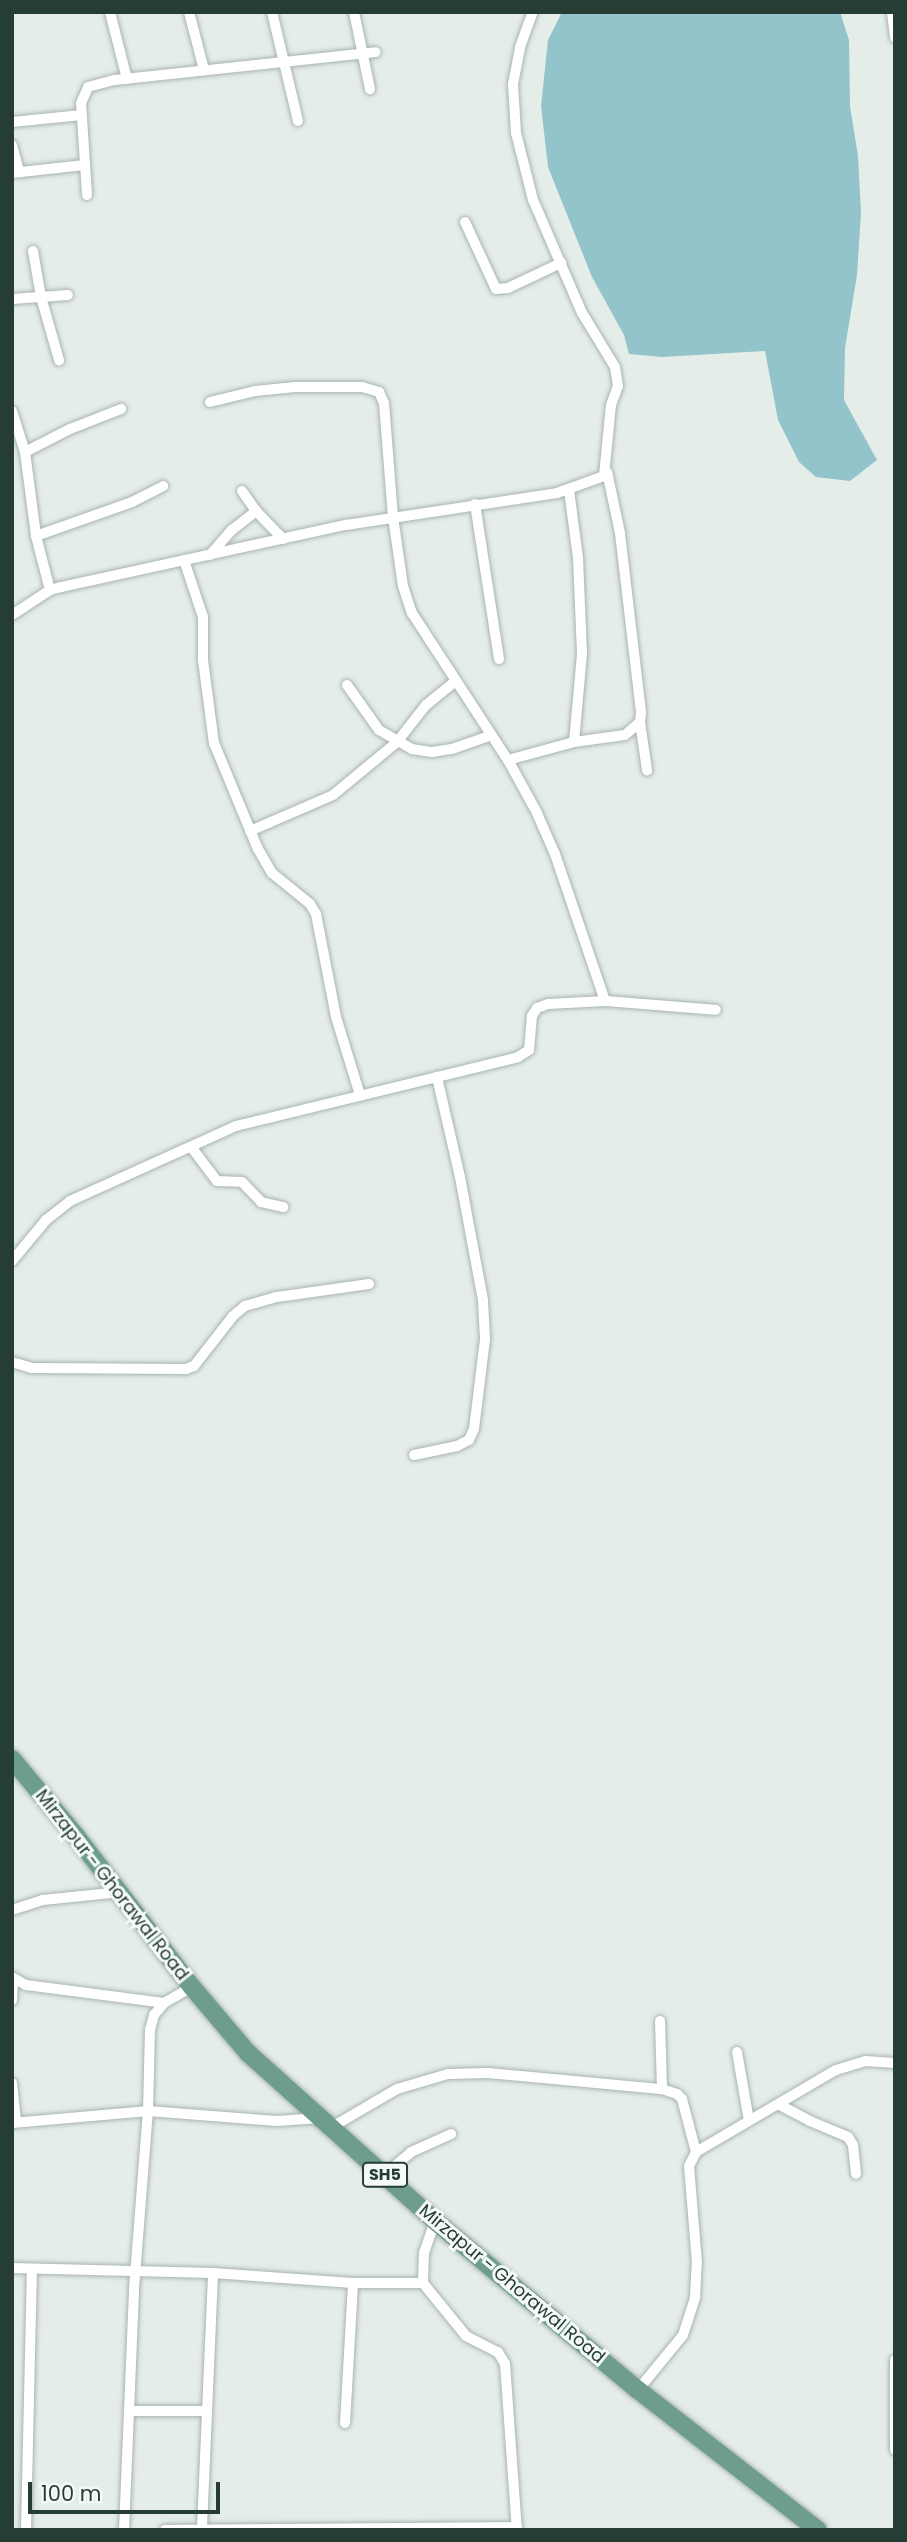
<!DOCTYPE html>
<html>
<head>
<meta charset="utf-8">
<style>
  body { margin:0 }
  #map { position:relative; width:907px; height:2542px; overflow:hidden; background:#e5ede9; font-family:Poppins,sans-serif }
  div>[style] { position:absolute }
  .water>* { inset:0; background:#93c4cb }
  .roads { filter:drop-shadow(0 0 2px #a8b5b0) drop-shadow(0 0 2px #a8b5b0) }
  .street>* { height:10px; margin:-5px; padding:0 5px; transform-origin:5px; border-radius:5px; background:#fff }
  .primary>* { height:18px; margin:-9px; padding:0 9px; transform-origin:9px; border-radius:9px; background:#6e9d90 }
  span { translate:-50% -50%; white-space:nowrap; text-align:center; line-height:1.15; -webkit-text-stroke:6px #f5f9f7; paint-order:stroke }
  .shield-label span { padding:2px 5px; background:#f5f9f7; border:2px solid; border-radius:5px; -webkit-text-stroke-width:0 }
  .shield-label { font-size:16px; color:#263d36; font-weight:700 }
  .street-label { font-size:18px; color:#263d36 }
  .frame { position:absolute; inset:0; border:14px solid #263d36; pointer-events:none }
  .scale { position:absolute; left:28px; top:2482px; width:192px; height:32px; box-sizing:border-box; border:4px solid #263d36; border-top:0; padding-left:9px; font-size:21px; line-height:24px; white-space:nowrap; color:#263d36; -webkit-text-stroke:5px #f5f9f7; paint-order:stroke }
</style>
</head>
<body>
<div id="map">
  <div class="water">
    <i style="clip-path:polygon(562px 12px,840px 12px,849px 40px,850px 106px,858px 156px,861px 213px,857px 275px,845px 348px,844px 400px,877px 460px,850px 481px,816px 477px,799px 462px,778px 420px,765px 351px,662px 357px,629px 354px,624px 335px,592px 277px,548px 167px,541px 106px,548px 40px)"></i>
  </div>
  <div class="roads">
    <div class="street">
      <i style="left:110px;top:12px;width:69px;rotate:75.8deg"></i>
      <i style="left:189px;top:12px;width:60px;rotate:75.5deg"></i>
      <i style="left:272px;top:12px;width:112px;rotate:76.6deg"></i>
      <i style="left:354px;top:12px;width:79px;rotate:78.3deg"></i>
      <i style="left:892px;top:12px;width:26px;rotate:83deg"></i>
      <i style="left:12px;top:122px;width:70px;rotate:-5.7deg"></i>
      <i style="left:12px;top:145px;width:28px;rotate:75deg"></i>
      <i style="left:12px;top:173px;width:73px;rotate:-6.3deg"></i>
      <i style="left:87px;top:195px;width:92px;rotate:-93.7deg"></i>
      <i style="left:81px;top:103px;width:17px;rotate:-66deg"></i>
      <i style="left:88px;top:87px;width:28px;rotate:-15deg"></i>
      <i style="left:115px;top:80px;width:262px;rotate:-6.1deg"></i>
      <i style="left:465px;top:222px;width:74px;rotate:65.2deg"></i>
      <i style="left:496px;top:289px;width:12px;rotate:-5deg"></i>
      <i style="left:508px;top:288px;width:59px;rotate:-25.3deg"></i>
      <i style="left:33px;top:251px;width:47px;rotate:80.1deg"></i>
      <i style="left:41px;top:297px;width:66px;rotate:74.1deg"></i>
      <i style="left:12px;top:299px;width:56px;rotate:-4.1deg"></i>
      <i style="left:210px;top:402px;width:46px;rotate:-13.7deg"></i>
      <i style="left:255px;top:391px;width:40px;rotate:-5.7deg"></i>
      <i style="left:295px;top:387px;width:67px"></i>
      <i style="left:362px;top:387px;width:18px;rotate:16deg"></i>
      <i style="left:379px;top:392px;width:12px;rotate:66deg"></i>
      <i style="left:384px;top:403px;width:114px;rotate:85.5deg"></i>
      <i style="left:393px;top:517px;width:70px;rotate:81.8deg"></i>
      <i style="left:403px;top:586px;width:28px;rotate:72deg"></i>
      <i style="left:412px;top:613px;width:176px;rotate:56.9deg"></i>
      <i style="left:508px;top:760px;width:58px;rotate:61.2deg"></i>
      <i style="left:536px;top:811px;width:47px;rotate:66.2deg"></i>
      <i style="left:555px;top:854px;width:155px;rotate:71.2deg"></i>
      <i style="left:12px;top:411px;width:43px;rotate:72.4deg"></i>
      <i style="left:25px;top:452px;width:85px;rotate:82.5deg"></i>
      <i style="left:36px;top:536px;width:56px;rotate:75.5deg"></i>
      <i style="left:25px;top:452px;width:51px;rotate:-27.1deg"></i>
      <i style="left:70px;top:429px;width:55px;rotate:-21.4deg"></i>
      <i style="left:569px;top:490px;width:69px;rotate:82.5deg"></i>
      <i style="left:578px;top:558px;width:96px;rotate:87.6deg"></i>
      <i style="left:582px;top:654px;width:88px;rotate:95.2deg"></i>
      <i style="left:242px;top:491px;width:24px;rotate:55deg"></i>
      <i style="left:256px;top:511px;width:39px;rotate:46deg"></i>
      <i style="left:475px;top:504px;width:157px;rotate:81.2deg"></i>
      <i style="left:36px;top:536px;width:102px;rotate:-19.5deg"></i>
      <i style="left:132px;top:502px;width:35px;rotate:-27deg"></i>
      <i style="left:210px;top:555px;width:33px;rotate:-49deg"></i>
      <i style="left:232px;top:530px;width:31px;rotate:-38deg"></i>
      <i style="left:184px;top:560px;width:60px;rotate:71.6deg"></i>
      <i style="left:203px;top:617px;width:43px;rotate:90deg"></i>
      <i style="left:203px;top:660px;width:84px;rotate:82.5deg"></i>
      <i style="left:214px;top:743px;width:115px;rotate:67.5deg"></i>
      <i style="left:258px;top:849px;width:28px;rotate:60deg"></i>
      <i style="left:272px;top:873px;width:49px;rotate:39.2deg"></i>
      <i style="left:310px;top:904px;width:12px;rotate:59deg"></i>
      <i style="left:316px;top:914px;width:105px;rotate:79deg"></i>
      <i style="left:336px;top:1017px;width:82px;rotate:72.9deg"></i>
      <i style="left:12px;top:615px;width:45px;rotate:-33.3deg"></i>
      <i style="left:50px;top:590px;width:11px;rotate:-15deg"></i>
      <i style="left:61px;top:587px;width:292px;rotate:-12.3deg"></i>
      <i style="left:346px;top:525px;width:213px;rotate:-8.6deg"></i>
      <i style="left:557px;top:493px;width:50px;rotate:-19.9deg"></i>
      <i style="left:604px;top:476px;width:71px;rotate:-84.4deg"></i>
      <i style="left:611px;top:405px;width:20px;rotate:-70deg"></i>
      <i style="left:618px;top:386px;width:19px;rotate:-99deg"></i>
      <i style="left:615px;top:367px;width:63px;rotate:-121.4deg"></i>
      <i style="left:582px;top:313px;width:123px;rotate:-113.4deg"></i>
      <i style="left:533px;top:200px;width:69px;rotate:-104.2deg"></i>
      <i style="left:516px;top:133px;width:49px;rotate:-93.5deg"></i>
      <i style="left:513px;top:84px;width:38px;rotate:-79deg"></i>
      <i style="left:520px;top:47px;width:37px;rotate:-70deg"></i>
      <i style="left:347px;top:685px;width:55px;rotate:54.6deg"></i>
      <i style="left:379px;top:730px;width:38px;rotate:30deg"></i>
      <i style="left:412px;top:749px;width:20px;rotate:9deg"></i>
      <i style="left:432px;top:752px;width:20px;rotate:-9deg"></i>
      <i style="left:452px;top:749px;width:42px;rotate:-19.3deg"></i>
      <i style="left:640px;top:722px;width:49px;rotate:81.7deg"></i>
      <i style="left:508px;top:760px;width:68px;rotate:-15.3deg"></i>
      <i style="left:574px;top:742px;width:51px;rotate:-7.8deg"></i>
      <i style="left:625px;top:735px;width:20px;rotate:-41deg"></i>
      <i style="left:640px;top:722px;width:10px;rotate:-84deg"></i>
      <i style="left:641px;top:712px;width:180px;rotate:-96.7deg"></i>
      <i style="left:620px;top:533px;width:62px;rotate:-102deg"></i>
      <i style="left:250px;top:831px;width:90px;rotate:-23.4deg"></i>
      <i style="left:333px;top:795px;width:83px;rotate:-39.6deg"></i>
      <i style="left:397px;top:742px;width:47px;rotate:-51.9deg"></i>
      <i style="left:426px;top:705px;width:38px;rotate:-39deg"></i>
      <i style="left:192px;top:1148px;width:41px;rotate:52.9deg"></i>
      <i style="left:217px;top:1181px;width:25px;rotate:2deg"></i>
      <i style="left:242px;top:1182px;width:28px;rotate:46deg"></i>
      <i style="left:261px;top:1202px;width:23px;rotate:13deg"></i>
      <i style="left:12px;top:1261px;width:53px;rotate:-50.3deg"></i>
      <i style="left:46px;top:1220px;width:31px;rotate:-38deg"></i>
      <i style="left:70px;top:1201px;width:182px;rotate:-24.3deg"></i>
      <i style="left:236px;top:1126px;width:290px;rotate:-13.7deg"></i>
      <i style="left:518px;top:1057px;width:13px;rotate:-32deg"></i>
      <i style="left:529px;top:1050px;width:34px;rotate:-85deg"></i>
      <i style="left:532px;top:1016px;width:9px;rotate:-58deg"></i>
      <i style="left:537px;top:1008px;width:12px;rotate:-20deg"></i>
      <i style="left:548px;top:1004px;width:57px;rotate:-3deg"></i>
      <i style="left:605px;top:1001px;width:111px;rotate:4.6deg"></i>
      <i style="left:12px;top:1362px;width:21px;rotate:17deg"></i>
      <i style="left:32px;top:1368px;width:154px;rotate:0.4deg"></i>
      <i style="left:186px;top:1369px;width:9px;rotate:-21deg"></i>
      <i style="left:194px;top:1366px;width:63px;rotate:-52deg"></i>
      <i style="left:233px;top:1316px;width:16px;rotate:-40deg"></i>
      <i style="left:245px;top:1306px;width:33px;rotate:-16deg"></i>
      <i style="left:277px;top:1297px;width:93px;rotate:-8deg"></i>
      <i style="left:414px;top:1455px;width:44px;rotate:-11.8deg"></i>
      <i style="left:457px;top:1446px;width:13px;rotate:-27deg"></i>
      <i style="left:469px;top:1440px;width:12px;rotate:-66deg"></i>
      <i style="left:474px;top:1429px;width:91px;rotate:-83deg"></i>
      <i style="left:485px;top:1339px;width:39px;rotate:-93deg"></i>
      <i style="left:483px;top:1300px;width:125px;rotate:-100.6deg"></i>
      <i style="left:460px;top:1177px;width:103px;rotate:-103deg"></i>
      <i style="left:12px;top:1910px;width:33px;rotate:-18deg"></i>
      <i style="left:43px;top:1900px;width:78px;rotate:-5.9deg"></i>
      <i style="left:12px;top:1977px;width:16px;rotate:30deg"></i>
      <i style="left:26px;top:1985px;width:139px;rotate:7.4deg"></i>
      <i style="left:12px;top:2000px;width:21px;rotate:-87deg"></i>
      <i style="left:660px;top:2021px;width:68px;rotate:88.3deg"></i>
      <i style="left:737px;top:2052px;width:70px;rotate:80.1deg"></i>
      <i style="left:12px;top:2083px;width:39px;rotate:84deg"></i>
      <i style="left:778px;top:2104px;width:36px;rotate:28deg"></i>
      <i style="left:810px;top:2121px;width:41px;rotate:22.8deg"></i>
      <i style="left:848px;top:2137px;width:9px;rotate:58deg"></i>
      <i style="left:853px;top:2145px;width:29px;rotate:84deg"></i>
      <i style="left:12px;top:2123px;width:137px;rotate:-5deg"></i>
      <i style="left:148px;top:2111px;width:129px;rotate:4.4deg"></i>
      <i style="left:277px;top:2121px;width:43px;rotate:-4deg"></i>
      <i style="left:332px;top:2127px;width:75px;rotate:-30.3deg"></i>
      <i style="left:397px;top:2089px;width:53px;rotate:-16.4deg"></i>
      <i style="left:448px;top:2074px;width:40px;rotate:-1.4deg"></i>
      <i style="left:488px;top:2073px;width:175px;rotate:5.3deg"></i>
      <i style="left:662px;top:2089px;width:16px;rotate:18deg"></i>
      <i style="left:677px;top:2094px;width:7px;rotate:45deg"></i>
      <i style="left:682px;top:2099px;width:55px;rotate:75.2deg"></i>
      <i style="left:384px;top:2175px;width:35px;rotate:-40deg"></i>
      <i style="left:411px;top:2152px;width:44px;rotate:-24.2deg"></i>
      <i style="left:435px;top:2221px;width:34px;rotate:109deg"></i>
      <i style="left:424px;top:2253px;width:30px;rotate:92deg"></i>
      <i style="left:423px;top:2283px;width:68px;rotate:50.9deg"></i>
      <i style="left:466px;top:2336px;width:36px;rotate:27deg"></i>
      <i style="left:498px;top:2352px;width:14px;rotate:60deg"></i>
      <i style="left:505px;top:2364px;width:166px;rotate:85.9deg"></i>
      <i style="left:12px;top:2268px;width:201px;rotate:1.4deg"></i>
      <i style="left:213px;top:2273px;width:140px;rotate:4.1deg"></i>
      <i style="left:353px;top:2283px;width:70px"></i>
      <i style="left:895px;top:2360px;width:90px;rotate:90deg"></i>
      <i style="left:638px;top:2390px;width:71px;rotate:-50.7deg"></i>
      <i style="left:683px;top:2335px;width:40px;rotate:-72deg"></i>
      <i style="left:695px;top:2297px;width:34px;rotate:-87deg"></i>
      <i style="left:697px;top:2263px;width:97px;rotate:-94.7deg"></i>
      <i style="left:689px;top:2166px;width:16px;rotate:-63deg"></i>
      <i style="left:696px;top:2152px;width:162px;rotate:-30.4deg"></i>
      <i style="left:836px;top:2070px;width:30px;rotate:-17deg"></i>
      <i style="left:865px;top:2061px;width:30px;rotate:4deg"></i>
      <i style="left:129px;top:2411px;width:76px"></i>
      <i style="left:345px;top:2423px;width:140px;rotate:-86.7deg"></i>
      <i style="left:202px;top:2527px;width:254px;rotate:-87.5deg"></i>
      <i style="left:26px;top:2530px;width:261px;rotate:-88.7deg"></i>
      <i style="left:124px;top:2530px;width:242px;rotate:-87.6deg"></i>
      <i style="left:134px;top:2288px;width:178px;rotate:-85.5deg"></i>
      <i style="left:148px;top:2111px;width:81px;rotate:-88.6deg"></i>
      <i style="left:150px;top:2030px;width:16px;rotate:-75deg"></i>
      <i style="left:154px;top:2015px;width:16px;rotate:-50deg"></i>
      <i style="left:164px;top:2003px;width:32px;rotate:-30deg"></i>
      <i style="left:165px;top:2530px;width:352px;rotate:-0.5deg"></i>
    </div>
    <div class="primary">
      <i style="left:12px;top:1759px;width:100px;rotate:50.3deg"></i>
      <i style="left:76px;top:1836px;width:190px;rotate:52.5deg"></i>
      <i style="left:192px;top:1987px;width:87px;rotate:49.7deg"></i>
      <i style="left:248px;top:2053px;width:251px;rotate:41.9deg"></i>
      <i style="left:435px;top:2221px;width:264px;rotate:39.8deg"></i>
      <i style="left:638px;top:2390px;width:228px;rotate:37.9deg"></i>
    </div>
  </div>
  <div class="shield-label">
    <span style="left:385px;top:2175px">SH5</span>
  </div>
  <div class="street-label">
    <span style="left:112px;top:1885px;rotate:52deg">Mirzapur - Ghorawal Road</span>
    <span style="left:512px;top:2284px;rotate:40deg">Mirzapur - Ghorawal Road</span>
  </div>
  <div class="frame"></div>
  <div class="scale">100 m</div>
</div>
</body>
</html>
